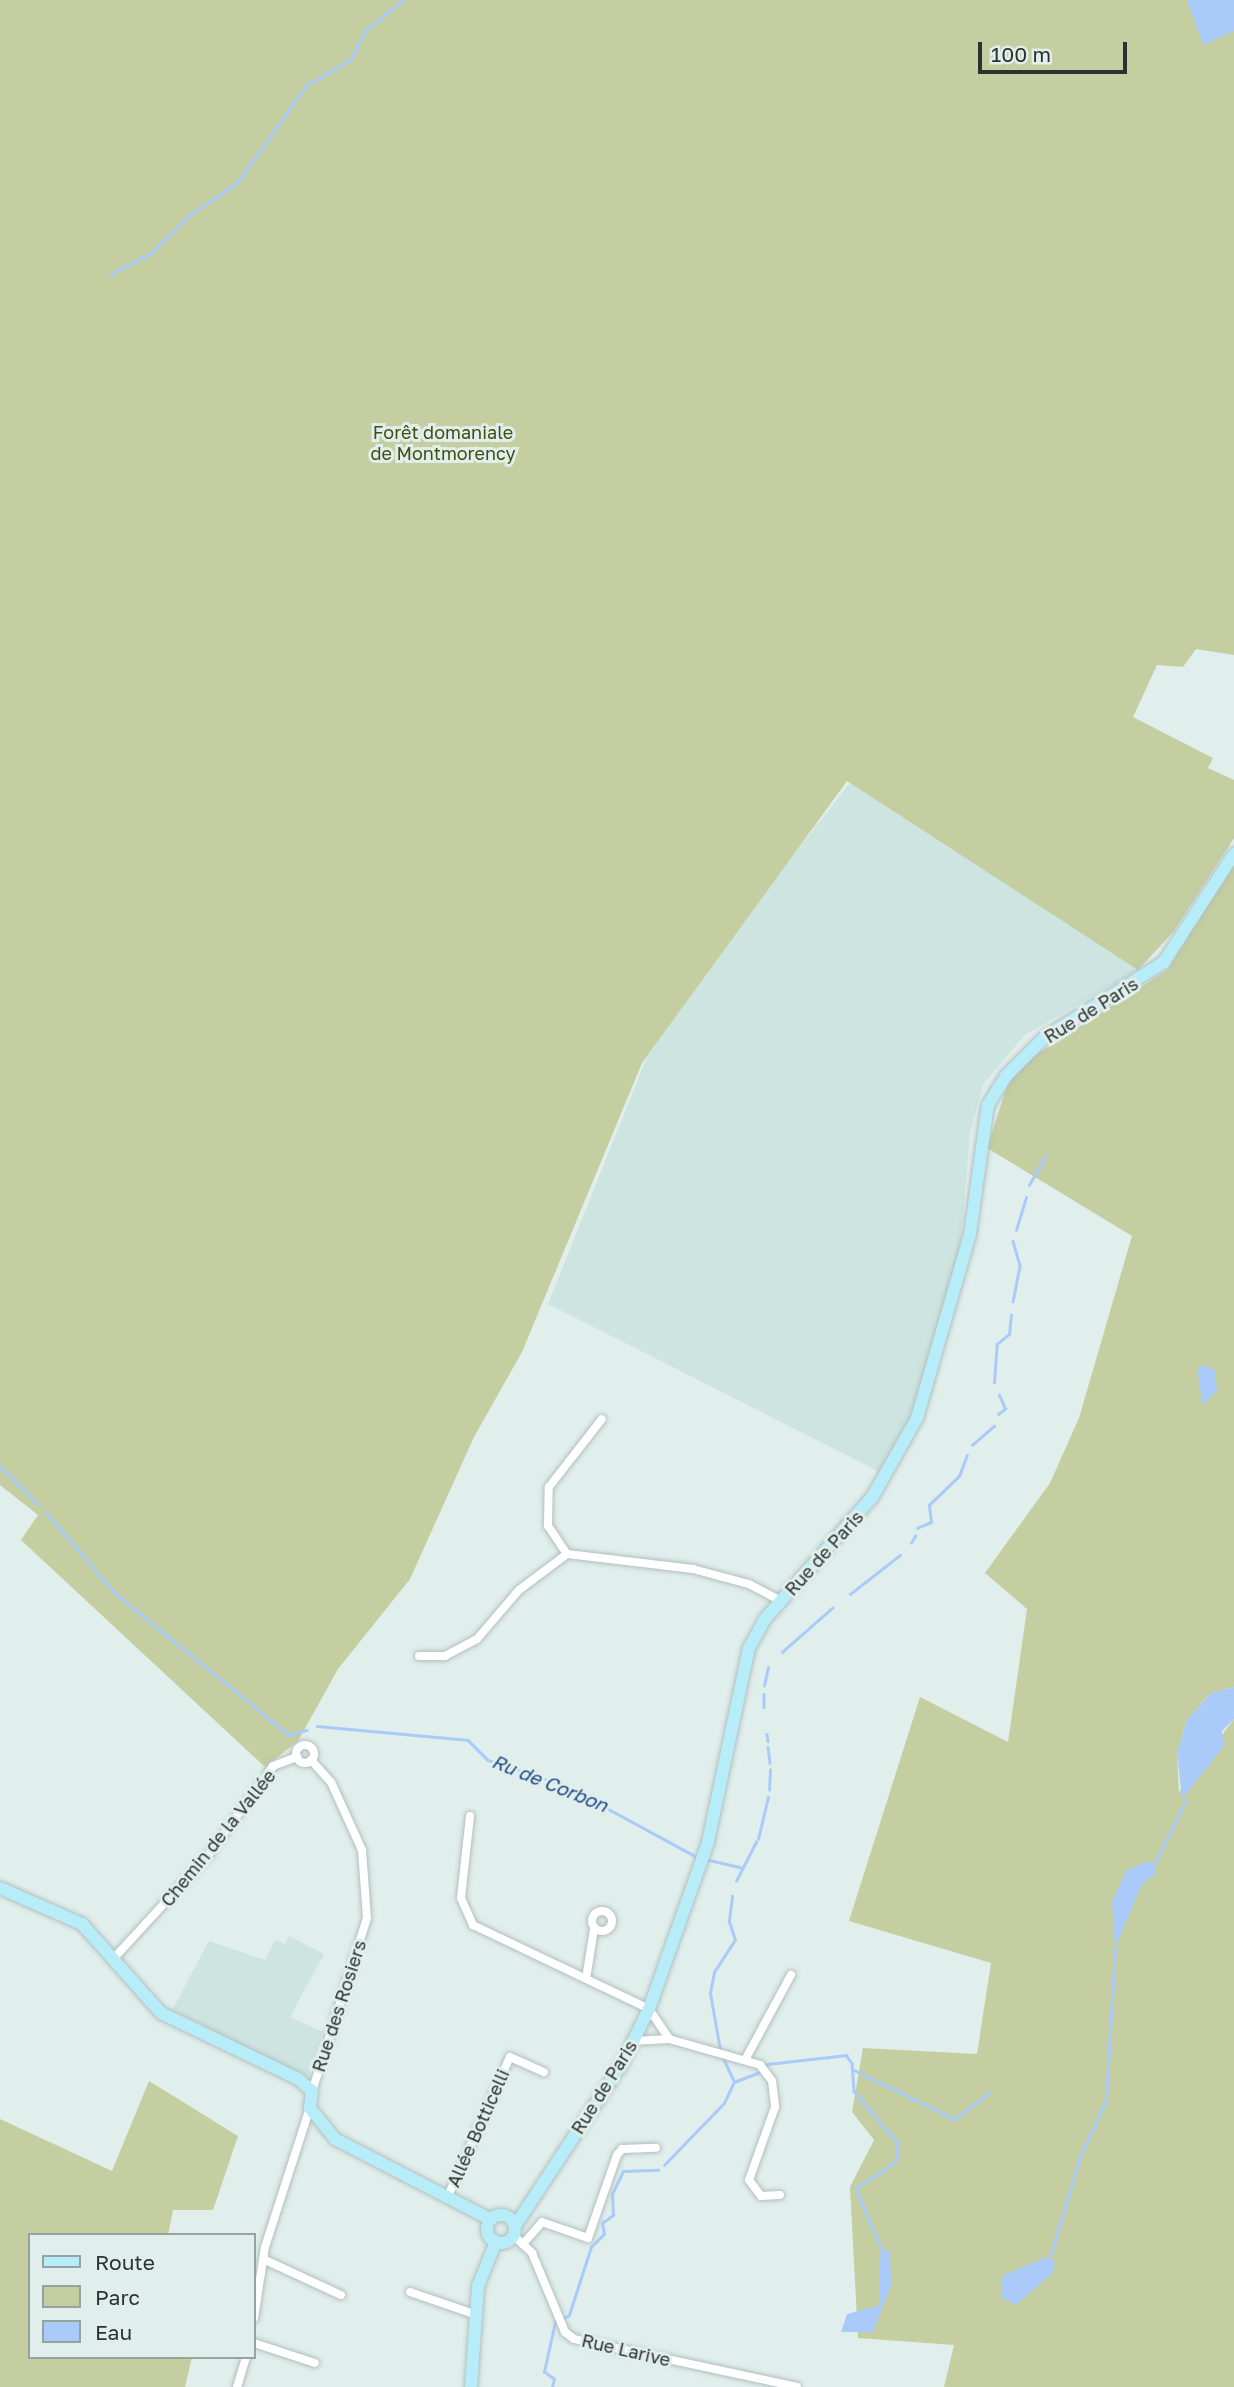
<!DOCTYPE html>
<html>
<head>
<meta charset="utf-8">
<style>
  body { margin:0 }
  #map { position:relative; width:1234px; height:2387px; overflow:hidden; background:#e0eeec; font-family:"Golos Text",sans-serif }
  div>[style] { position:absolute }
  .built>* { inset:0; background:#cde4e1 }
  .green>* { inset:0; background:#c4cea0 }
  .water>* { inset:0; background:#aacbfa }
  .stream>* { height:2.5px; margin:-1.25px; padding:0 1.25px; transform-origin:1.25px; border-radius:1.25px; background:#aacbfa }
  .roads { filter:drop-shadow(0 0 2px #b2bfbe) drop-shadow(0 0 2px #b2bfbe) }
  .minor>* { height:8px; margin:-4px; padding:0 4px; transform-origin:4px; border-radius:4px; background:#fff }
  .minor>.ring { margin:-4px; padding:0; box-sizing:content-box; background:none; border:8px solid #fff; border-radius:50% }
  .secondary>* { height:12px; margin:-6px; padding:0 6px; transform-origin:6px; border-radius:6px; background:#b7ecf9 }
  .secondary>.ring { margin:-6px; padding:0; box-sizing:content-box; background:none; border:12px solid #b7ecf9; border-radius:50% }
  span { translate:-50% -50%; white-space:nowrap; text-align:center; line-height:1.15; -webkit-text-stroke:6px #e0eeec; paint-order:stroke }
  .park-label { font-size:18px; color:#454d0e }
  .street-label { font-size:18px; color:#2d3231 }
  .water-label { font-size:19px; color:#244d86; font-style:italic }
  .legend { position:absolute; left:28px; top:2233px; width:228px; height:126px; box-sizing:border-box; background:#e0eeec; border:2px solid #98a3a1; margin:0; padding:9px 12px; list-style:none; font-size:21px; color:#2d3231 }
  .legend li { display:flex; align-items:center; gap:14px; height:35px }
  .legend b { width:35px; border:2px solid #98a3a1 }
  .scale { position:absolute; left:978px; top:42px; width:149px; height:32px; box-sizing:border-box; border:4px solid #2d3231; border-top:0; padding-left:9px; font-size:21px; line-height:24px; white-space:nowrap; color:#2d3231; -webkit-text-stroke:5px #e0eeec; paint-order:stroke }
</style>
</head>
<body>
<div id="map">
  <div class="built">
    <i style="clip-path:polygon(871px 756px,912px 821px,1138px 970px,1025px 1035px,983px 1084px,970px 1133px,960px 1251px,914px 1412px,880px 1472px,548px 1304px,647px 1057px,755px 904px)"></i>
    <i style="clip-path:polygon(289px 1936px,324px 1954px,290px 2017px,323px 2032px,308px 2077px,172px 2010px,209px 1941px,265px 1960px,275px 1940px,285px 1944px)"></i>
  </div>
  <div class="green">
    <i style="clip-path:polygon(0 0,1234px 0,1234px 655px,1196px 649px,1183px 667px,1157px 665px,1133px 717px,1213px 758px,1208px 768px,1234px 780px,1234px 838px,1174px 931px,1138px 970px,847px 781px,642px 1063px,522px 1352px,474px 1437px,410px 1579px,338px 1669px,298px 1741px,265px 1767px,21px 1540px,38px 1515px,0 1485px)"></i>
    <i style="clip-path:polygon(1234px 862px,1234px 1687px,1211px 1693px,1187px 1720px,1177px 1753px,1179px 1792px,1234px 1719px,1234px 2387px,944px 2387px,954px 2345px,858px 2338px,850px 2187px,874px 2140px,852px 2112px,863px 2048px,977px 2054px,991px 1963px,849px 1921px,920px 1697px,1008px 1742px,1027px 1609px,985px 1573px,1050px 1483px,1079px 1418px,1132px 1236px,987px 1148px,1007px 1086px,1025px 1062px,1167px 970px)"></i>
    <i style="clip-path:polygon(149px 2081px,238px 2136px,213px 2210px,173px 2210px,168px 2235px,30px 2235px,30px 2357px,192px 2357px,185px 2387px,0 2387px,0 2119px,112px 2171px)"></i>
  </div>
  <div class="water">
    <i style="clip-path:polygon(1187px 0,1234px 0,1234px 31px,1203px 45px)"></i>
    <i style="clip-path:polygon(1205px 1365px,1215px 1371px,1217px 1390px,1203px 1406px,1197px 1369px)"></i>
    <i style="clip-path:polygon(1234px 1687px,1234px 1719px,1222px 1731px,1224px 1746px,1182px 1799px,1177px 1753px,1187px 1720px,1211px 1693px)"></i>
    <i style="clip-path:polygon(1145px 1862px,1155px 1863px,1155px 1874px,1142px 1884px,1115px 1948px,1112px 1902px,1126px 1871px)"></i>
    <i style="clip-path:polygon(890px 2248px,891px 2285px,873px 2332px,841px 2332px,847px 2314px,880px 2305px,880px 2253px)"></i>
    <i style="clip-path:polygon(1046px 2257px,1055px 2262px,1053px 2272px,1016px 2305px,1001px 2297px,1002px 2276px)"></i>
  </div>
  <div class="stream">
    <i style="left:111px;top:274px;width:45px;rotate:-27.7deg"></i>
    <i style="left:151px;top:253px;width:56px;rotate:-44.3deg"></i>
    <i style="left:191px;top:214px;width:55px;rotate:-34deg"></i>
    <i style="left:237px;top:183px;width:119px;rotate:-54.6deg"></i>
    <i style="left:306px;top:86px;width:52px;rotate:-31deg"></i>
    <i style="left:351px;top:59px;width:33px;rotate:-63deg"></i>
    <i style="left:366px;top:30px;width:48px;rotate:-39deg"></i>
    <i style="left:1029px;top:1185px;width:32px;rotate:-60deg"></i>
    <i style="left:1016px;top:1230px;width:34px;rotate:-73deg"></i>
    <i style="left:1013px;top:1241px;width:26px;rotate:74deg"></i>
    <i style="left:1020px;top:1266px;width:36px;rotate:101deg"></i>
    <i style="left:994px;top:1383px;width:39px;rotate:-86deg"></i>
    <i style="left:997px;top:1344px;width:16px;rotate:-40deg"></i>
    <i style="left:1009px;top:1334px;width:19px;rotate:-84deg"></i>
    <i style="left:998px;top:1414px;width:9px;rotate:-36deg"></i>
    <i style="left:1005px;top:1409px;width:15px;rotate:-113deg"></i>
    <i style="left:972px;top:1445px;width:29px;rotate:-41deg"></i>
    <i style="left:0;top:1466px;width:54px;rotate:45deg"></i>
    <i style="left:46px;top:1512px;width:106px;rotate:49.6deg"></i>
    <i style="left:115px;top:1593px;width:225px;rotate:39.2deg"></i>
    <i style="left:289px;top:1735px;width:18px;rotate:-16deg"></i>
    <i style="left:917px;top:1528px;width:15px;rotate:-23deg"></i>
    <i style="left:931px;top:1522px;width:17px;rotate:-97deg"></i>
    <i style="left:929px;top:1505px;width:42px;rotate:-44deg"></i>
    <i style="left:959px;top:1476px;width:22px;rotate:-69deg"></i>
    <i style="left:911px;top:1543px;width:8px;rotate:-60deg"></i>
    <i style="left:850px;top:1594px;width:63px;rotate:-38deg"></i>
    <i style="left:782px;top:1652px;width:67px;rotate:-41.3deg"></i>
    <i style="left:764px;top:1686px;width:19px;rotate:-78deg"></i>
    <i style="left:764px;top:1694px;width:13px;rotate:90deg"></i>
    <i style="left:317px;top:1726px;width:152px;rotate:5.3deg"></i>
    <i style="left:468px;top:1740px;width:28px;rotate:45deg"></i>
    <i style="left:488px;top:1760px;width:84px;rotate:18.6deg"></i>
    <i style="left:568px;top:1787px;width:145px;rotate:28.5deg"></i>
    <i style="left:767px;top:1734px;width:7px;rotate:82deg"></i>
    <i style="left:768px;top:1747px;width:16px;rotate:83deg"></i>
    <i style="left:769px;top:1790px;width:20px;rotate:-87deg"></i>
    <i style="left:758px;top:1839px;width:43px;rotate:-76.6deg"></i>
    <i style="left:709px;top:1860px;width:32px;rotate:13deg"></i>
    <i style="left:1155px;top:1863px;width:70px;rotate:-63.8deg"></i>
    <i style="left:736px;top:1881px;width:44px;rotate:-62.9deg"></i>
    <i style="left:720px;top:2050px;width:58px;rotate:-100deg"></i>
    <i style="left:710px;top:1993px;width:21px;rotate:-79deg"></i>
    <i style="left:714px;top:1972px;width:38px;rotate:-57deg"></i>
    <i style="left:735px;top:1940px;width:20px;rotate:-108deg"></i>
    <i style="left:729px;top:1921px;width:25px;rotate:-83deg"></i>
    <i style="left:767px;top:2064px;width:80px;rotate:-6.5deg"></i>
    <i style="left:846px;top:2055px;width:10px;rotate:53deg"></i>
    <i style="left:852px;top:2063px;width:28px;rotate:86deg"></i>
    <i style="left:854px;top:2091px;width:67px;rotate:49.9deg"></i>
    <i style="left:897px;top:2142px;width:17px;rotate:90deg"></i>
    <i style="left:897px;top:2159px;width:14px;rotate:135deg"></i>
    <i style="left:887px;top:2169px;width:36px;rotate:148deg"></i>
    <i style="left:856px;top:2188px;width:67px;rotate:67.2deg"></i>
    <i style="left:854px;top:2070px;width:112px;rotate:25.9deg"></i>
    <i style="left:955px;top:2119px;width:43px;rotate:-37.4deg"></i>
    <i style="left:734px;top:2082px;width:26px;rotate:-21deg"></i>
    <i style="left:664px;top:2165px;width:86px;rotate:-45.9deg"></i>
    <i style="left:724px;top:2103px;width:23px;rotate:-65deg"></i>
    <i style="left:734px;top:2082px;width:26px;rotate:-115deg"></i>
    <i style="left:1050px;top:2257px;width:104px;rotate:-73.3deg"></i>
    <i style="left:1080px;top:2157px;width:63px;rotate:-65.5deg"></i>
    <i style="left:1106px;top:2100px;width:152px;rotate:-86.6deg"></i>
    <i style="left:562px;top:2319px;width:8px;rotate:-30deg"></i>
    <i style="left:569px;top:2315px;width:71px;rotate:-72.1deg"></i>
    <i style="left:591px;top:2247px;width:18px;rotate:-45deg"></i>
    <i style="left:604px;top:2234px;width:11px;rotate:-100deg"></i>
    <i style="left:602px;top:2223px;width:14px;rotate:-36deg"></i>
    <i style="left:613px;top:2215px;width:21px;rotate:-93deg"></i>
    <i style="left:612px;top:2194px;width:25px;rotate:-64deg"></i>
    <i style="left:623px;top:2171px;width:35px;rotate:-2deg"></i>
    <i style="left:552px;top:2387px;width:8px;rotate:-76deg"></i>
    <i style="left:554px;top:2379px;width:12px;rotate:-145deg"></i>
    <i style="left:544px;top:2372px;width:51px;rotate:-77.6deg"></i>
  </div>
  <div class="roads">
    <div class="minor">
      <i style="left:567px;top:1554px;width:127px;rotate:6.8deg"></i>
      <i style="left:693px;top:1569px;width:58px;rotate:15deg"></i>
      <i style="left:749px;top:1584px;width:36px;rotate:28deg"></i>
      <i style="left:567px;top:1554px;width:34px;rotate:-124deg"></i>
      <i style="left:548px;top:1526px;width:39px;rotate:-89deg"></i>
      <i style="left:549px;top:1487px;width:86px;rotate:-52.1deg"></i>
      <i style="left:419px;top:1656px;width:26px"></i>
      <i style="left:445px;top:1656px;width:36px;rotate:-28deg"></i>
      <i style="left:477px;top:1639px;width:65px;rotate:-49.4deg"></i>
      <i style="left:519px;top:1590px;width:60px;rotate:-36.9deg"></i>
      <i class="ring" style="left:296px;top:1745px;width:10px;height:10px"></i>
      <i style="left:311px;top:1760px;width:30px;rotate:48deg"></i>
      <i style="left:331px;top:1782px;width:75px;rotate:65.5deg"></i>
      <i style="left:362px;top:1850px;width:68px;rotate:85.8deg"></i>
      <i style="left:367px;top:1918px;width:182px;rotate:107.6deg"></i>
      <i style="left:470px;top:1816px;width:82px;rotate:96.3deg"></i>
      <i style="left:461px;top:1898px;width:30px;rotate:66deg"></i>
      <i style="left:473px;top:1925px;width:195px;rotate:25.5deg"></i>
      <i style="left:649px;top:2009px;width:36px;rotate:56deg"></i>
      <i style="left:669px;top:2039px;width:95px;rotate:15.9deg"></i>
      <i style="left:760px;top:2065px;width:20px;rotate:53deg"></i>
      <i style="left:772px;top:2081px;width:26px;rotate:83deg"></i>
      <i style="left:775px;top:2107px;width:77px;rotate:109.6deg"></i>
      <i style="left:749px;top:2180px;width:20px;rotate:53deg"></i>
      <i style="left:761px;top:2196px;width:19px;rotate:-3deg"></i>
      <i class="ring" style="left:592px;top:1911px;width:12px;height:12px"></i>
      <i style="left:115px;top:1957px;width:136px;rotate:-47.4deg"></i>
      <i style="left:207px;top:1857px;width:112px;rotate:-54deg"></i>
      <i style="left:273px;top:1766px;width:26px;rotate:-21deg"></i>
      <i style="left:586px;top:1979px;width:51px;rotate:-80.9deg"></i>
      <i style="left:633px;top:2041px;width:36px;rotate:-3deg"></i>
      <i style="left:745px;top:2060px;width:97px;rotate:-61.6deg"></i>
      <i style="left:448px;top:2196px;width:152px;rotate:-66deg"></i>
      <i style="left:510px;top:2057px;width:37px;rotate:24deg"></i>
      <i style="left:514px;top:2236px;width:25px;rotate:43deg"></i>
      <i style="left:532px;top:2253px;width:86px;rotate:67.3deg"></i>
      <i style="left:565px;top:2332px;width:11px;rotate:38deg"></i>
      <i style="left:574px;top:2339px;width:228px;rotate:12.1deg"></i>
      <i style="left:523px;top:2244px;width:29px;rotate:-49deg"></i>
      <i style="left:542px;top:2222px;width:49px;rotate:19.2deg"></i>
      <i style="left:588px;top:2238px;width:88px;rotate:-70.7deg"></i>
      <i style="left:617px;top:2155px;width:8px;rotate:-50deg"></i>
      <i style="left:622px;top:2149px;width:34px;rotate:-2deg"></i>
      <i style="left:263px;top:2259px;width:86px;rotate:24.8deg"></i>
      <i style="left:410px;top:2292px;width:68px;rotate:19deg"></i>
      <i style="left:254px;top:2318px;width:72px;rotate:-81.2deg"></i>
      <i style="left:265px;top:2247px;width:146px;rotate:-72.1deg"></i>
      <i style="left:254px;top:2343px;width:64px;rotate:18.2deg"></i>
      <i style="left:237px;top:2387px;width:31px;rotate:-73deg"></i>
    </div>
    <div class="secondary">
      <i style="left:0;top:1888px;width:90px;rotate:23.7deg"></i>
      <i style="left:82px;top:1924px;width:119px;rotate:48.4deg"></i>
      <i style="left:161px;top:2013px;width:152px;rotate:25.7deg"></i>
      <i style="left:298px;top:2079px;width:18px;rotate:41deg"></i>
      <i style="left:312px;top:2091px;width:17px;rotate:97deg"></i>
      <i style="left:310px;top:2108px;width:40px;rotate:51deg"></i>
      <i style="left:335px;top:2139px;width:174px;rotate:27.3deg"></i>
      <i class="ring" style="left:487px;top:2215px;width:16px;height:16px"></i>
      <i style="left:515px;top:2226px;width:194px;rotate:-56.6deg"></i>
      <i style="left:622px;top:2064px;width:61px;rotate:-63.9deg"></i>
      <i style="left:649px;top:2009px;width:177px;rotate:-70.5deg"></i>
      <i style="left:708px;top:1842px;width:198px;rotate:-78.1deg"></i>
      <i style="left:749px;top:1648px;width:33px;rotate:-61deg"></i>
      <i style="left:765px;top:1619px;width:164px;rotate:-48.7deg"></i>
      <i style="left:873px;top:1496px;width:90px;rotate:-60.6deg"></i>
      <i style="left:917px;top:1418px;width:191px;rotate:-73.9deg"></i>
      <i style="left:970px;top:1234px;width:130px;rotate:-82.1deg"></i>
      <i style="left:988px;top:1105px;width:34px;rotate:-58deg"></i>
      <i style="left:1006px;top:1076px;width:55px;rotate:-45deg"></i>
      <i style="left:1045px;top:1037px;width:141px;rotate:-32.2deg"></i>
      <i style="left:1164px;top:962px;width:129px;rotate:-57.1deg"></i>
      <i style="left:471px;top:2387px;width:101px;rotate:-86deg"></i>
      <i style="left:478px;top:2286px;width:48px;rotate:-67.8deg"></i>
    </div>
  </div>
  <div class="park-label">
    <span style="left:443px;top:443px">Forêt domaniale<br>de Montmorency</span>
  </div>
  <div class="street-label">
    <span style="left:1091px;top:1010px;rotate:-32deg">Rue de Paris</span>
    <span style="left:824px;top:1553px;rotate:-48deg">Rue de Paris</span>
    <span style="left:218px;top:1838px;rotate:-51deg">Chemin de la Vallée</span>
    <span style="left:339px;top:2006px;rotate:-72deg">Rue des Rosiers</span>
    <span style="left:604px;top:2087px;rotate:-58deg">Rue de Paris</span>
    <span style="left:478px;top:2128px;rotate:-66deg">Allée Botticelli</span>
    <span style="left:626px;top:2350px;rotate:13deg">Rue Larive</span>
  </div>
  <div class="water-label">
    <span style="left:550px;top:1783px;rotate:22deg">Ru de Corbon</span>
  </div>
  <ul class="legend">
  <li><b style="height:9px;background:#b7ecf9"></b>Route</li>
  <li><b style="height:19px;background:#c4cea0"></b>Parc</li>
  <li><b style="height:19px;background:#aacbfa"></b>Eau</li>
  </ul>
  <div class="scale">100 m</div>
</div>
</body>
</html>
